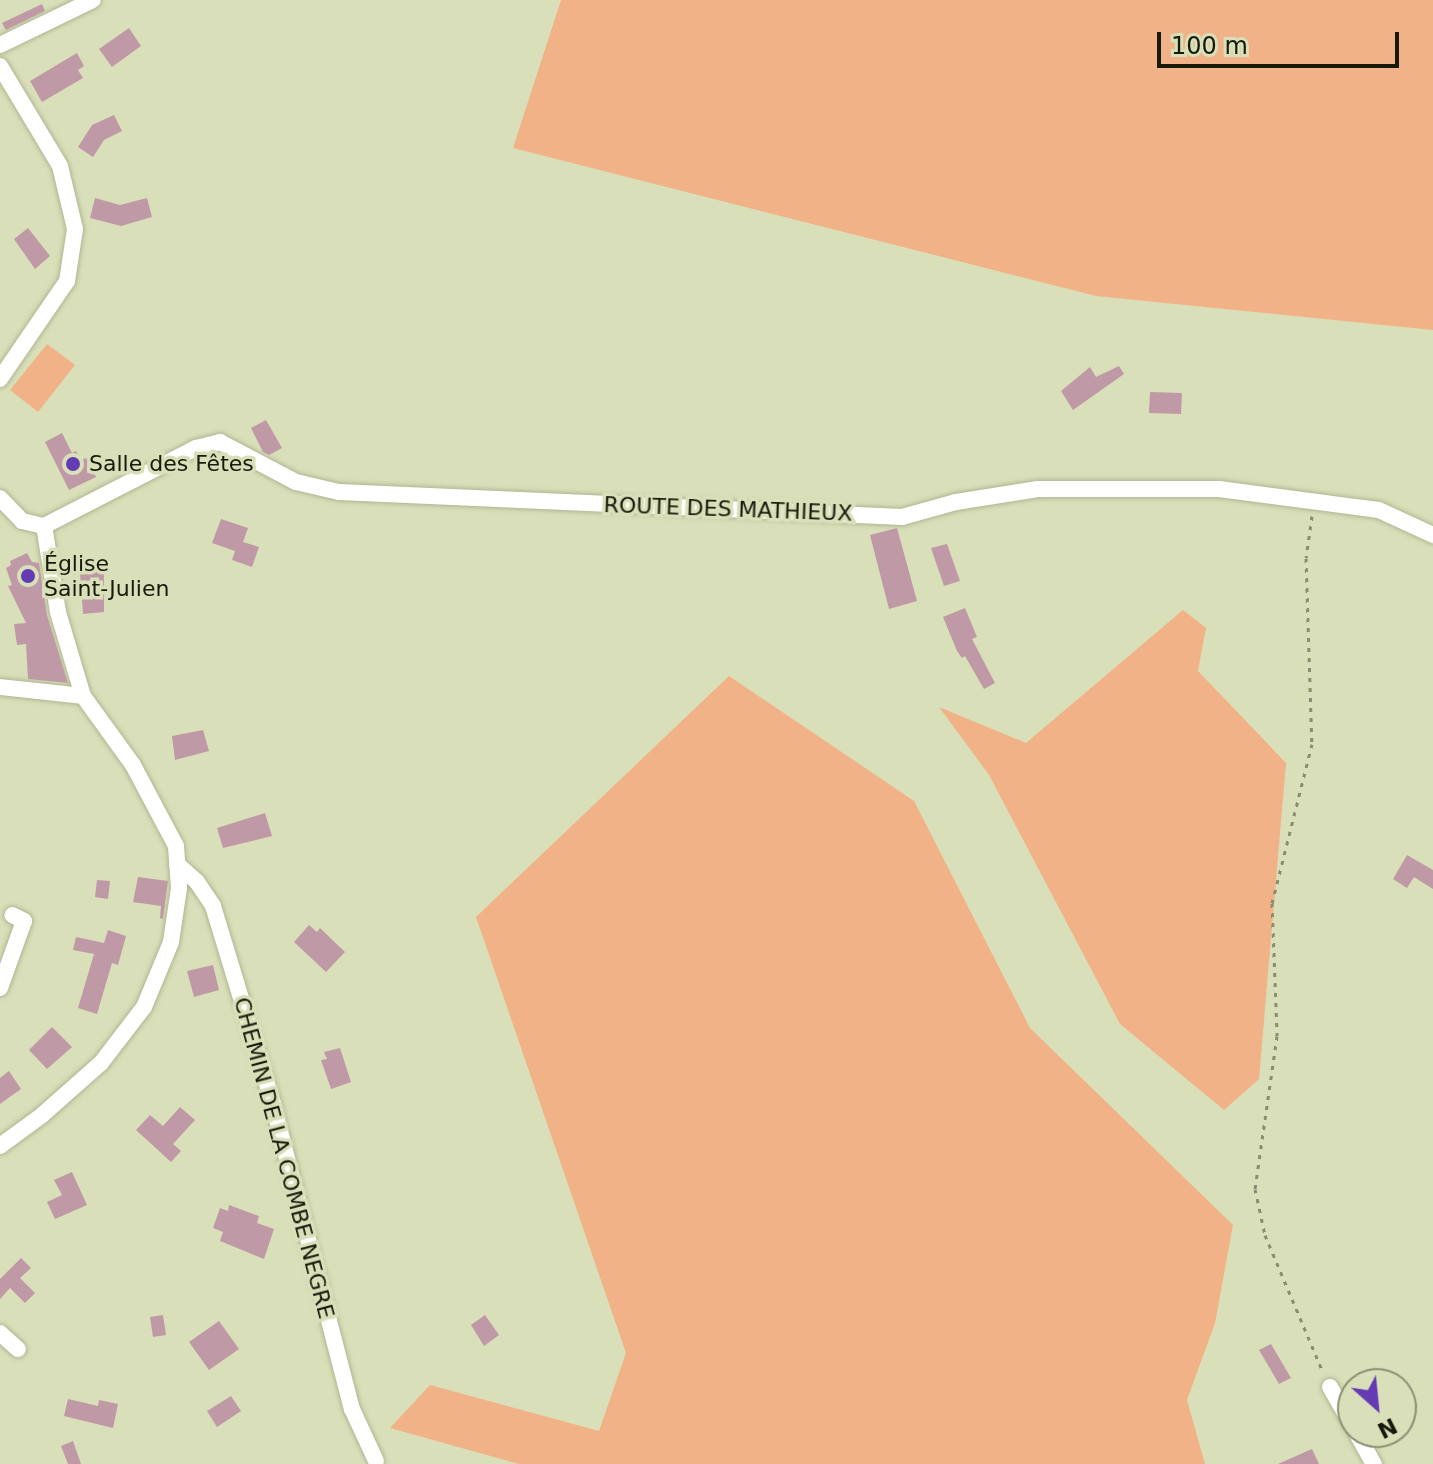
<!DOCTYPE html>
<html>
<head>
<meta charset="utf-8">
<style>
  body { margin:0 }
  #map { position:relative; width:1433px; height:1464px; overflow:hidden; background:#d9dfb9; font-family:"DejaVu Sans",sans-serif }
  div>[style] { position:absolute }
  .green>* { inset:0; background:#f2b287 }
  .building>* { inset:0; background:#c099a7 }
  .path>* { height:3px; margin-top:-1.5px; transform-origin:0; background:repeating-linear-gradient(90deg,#888c70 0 4px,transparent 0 10px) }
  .roads { filter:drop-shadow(0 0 2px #b1b692) drop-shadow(0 0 2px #b1b692) }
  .minor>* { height:16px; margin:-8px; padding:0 8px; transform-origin:8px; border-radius:8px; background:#fff }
  .dots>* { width:22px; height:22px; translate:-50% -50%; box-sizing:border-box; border:4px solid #d9dfb9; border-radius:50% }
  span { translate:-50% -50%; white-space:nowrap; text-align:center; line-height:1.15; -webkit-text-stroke:7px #d9dfb9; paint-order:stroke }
  .poi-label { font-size:22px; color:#17190b }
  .left { translate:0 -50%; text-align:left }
  .street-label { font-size:22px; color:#17190b }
  .north { position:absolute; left:1337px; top:1368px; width:80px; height:80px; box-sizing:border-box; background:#d9dfb9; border:2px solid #8b9073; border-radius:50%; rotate:153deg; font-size:22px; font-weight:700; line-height:32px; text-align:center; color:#17190b }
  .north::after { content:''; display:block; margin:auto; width:28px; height:36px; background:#643bb3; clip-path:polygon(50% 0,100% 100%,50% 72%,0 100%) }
  .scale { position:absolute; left:1157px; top:32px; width:242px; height:36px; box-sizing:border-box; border:4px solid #17190b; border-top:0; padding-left:10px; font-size:24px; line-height:28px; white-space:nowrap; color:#17190b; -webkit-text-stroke:6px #d9dfb9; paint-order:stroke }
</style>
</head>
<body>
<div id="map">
  <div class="green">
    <i style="clip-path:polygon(561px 0,1433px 0,1433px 330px,1096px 296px,513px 148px)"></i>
    <i style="clip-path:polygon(47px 344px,75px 365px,38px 412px,10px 390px)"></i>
    <i style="clip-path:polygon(1183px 610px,1206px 628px,1198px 671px,1286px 763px,1259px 1079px,1224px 1110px,1120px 1024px,989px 775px,939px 707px,1026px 743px)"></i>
    <i style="clip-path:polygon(729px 676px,914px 801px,1030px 1028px,1233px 1225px,1215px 1323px,1187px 1400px,1205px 1464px,519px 1464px,390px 1428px,430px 1385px,599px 1431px,626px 1353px,476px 917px)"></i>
  </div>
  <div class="building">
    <i style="clip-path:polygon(42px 4px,45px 11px,6px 30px,2px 23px)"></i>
    <i style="clip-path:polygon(129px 28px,141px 46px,112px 67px,99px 49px)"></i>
    <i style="clip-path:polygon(77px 53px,84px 66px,78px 70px,83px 78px,42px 102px,30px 81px)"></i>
    <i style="clip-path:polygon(114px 115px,122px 131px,104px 140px,93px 157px,78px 147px,92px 125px)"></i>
    <i style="clip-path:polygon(95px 198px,120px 205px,147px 198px,152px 217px,121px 226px,90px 218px)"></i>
    <i style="clip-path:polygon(28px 228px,50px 256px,35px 269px,14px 239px)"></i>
    <i style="clip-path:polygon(1119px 366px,1124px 374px,1073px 410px,1061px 391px,1090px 367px,1096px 377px)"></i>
    <i style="clip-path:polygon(1150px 392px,1182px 393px,1181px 414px,1149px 413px)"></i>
    <i style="clip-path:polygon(266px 420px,282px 448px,269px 455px,263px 452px,251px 428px)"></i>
    <i style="clip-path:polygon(62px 433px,72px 453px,76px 451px,81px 460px,86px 458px,96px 477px,69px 490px,45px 442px)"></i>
    <i style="clip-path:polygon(221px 519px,248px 528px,243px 542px,259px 547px,252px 567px,232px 560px,235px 551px,212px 543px)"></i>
    <i style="clip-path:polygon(897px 528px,917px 601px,889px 609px,870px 535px)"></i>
    <i style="clip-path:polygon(947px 544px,960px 581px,944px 586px,931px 548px)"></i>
    <i style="clip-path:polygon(27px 553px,32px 562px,39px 563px,47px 615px,68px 683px,28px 679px,26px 644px,17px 645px,14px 624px,26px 623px,8px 586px,12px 585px,6px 568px,11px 565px,10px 561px)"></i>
    <i style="clip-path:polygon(104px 559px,104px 612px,83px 614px,79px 560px)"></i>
    <i style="clip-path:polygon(965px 608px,977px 637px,972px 639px,995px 683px,984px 689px,965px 656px,962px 658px,957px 651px,943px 617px)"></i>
    <i style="clip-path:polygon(203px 730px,209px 751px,175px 760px,172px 736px)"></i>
    <i style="clip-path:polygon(265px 813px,272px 836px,223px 848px,217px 828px)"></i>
    <i style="clip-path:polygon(1407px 855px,1433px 870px,1433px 889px,1414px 877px,1407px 888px,1393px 879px)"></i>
    <i style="clip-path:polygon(138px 877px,168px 881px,163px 919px,160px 918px,161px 906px,133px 902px)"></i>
    <i style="clip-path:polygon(97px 880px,110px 881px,108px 899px,95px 897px)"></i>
    <i style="clip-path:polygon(309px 925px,317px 932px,320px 928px,345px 952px,326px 972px,294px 942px)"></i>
    <i style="clip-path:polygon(108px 930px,126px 936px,118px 965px,112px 963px,97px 1014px,78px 1008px,94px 954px,73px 950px,76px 937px,104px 943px)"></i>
    <i style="clip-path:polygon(213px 965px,219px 990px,194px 997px,187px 971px)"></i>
    <i style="clip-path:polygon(52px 1027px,72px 1047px,47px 1069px,29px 1050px)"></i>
    <i style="clip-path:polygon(340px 1048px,351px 1082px,331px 1089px,321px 1060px,327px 1059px,324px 1052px)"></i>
    <i style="clip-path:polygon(9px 1071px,21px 1089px,0 1104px,0 1078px)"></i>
    <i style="clip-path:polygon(180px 1107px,195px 1120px,173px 1144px,181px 1151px,171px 1162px,136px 1130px,150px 1115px,163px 1126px)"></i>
    <i style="clip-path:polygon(72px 1172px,87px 1205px,55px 1219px,47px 1202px,62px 1195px,54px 1180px)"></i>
    <i style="clip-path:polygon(229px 1205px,259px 1216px,257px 1223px,274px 1229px,264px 1259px,220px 1241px,223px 1232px,213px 1228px,220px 1208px,228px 1211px)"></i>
    <i style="clip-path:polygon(21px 1258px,31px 1268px,20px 1278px,35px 1293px,25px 1303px,10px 1288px,0 1299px,0 1279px)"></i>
    <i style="clip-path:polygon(163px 1315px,166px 1335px,153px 1337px,150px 1317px)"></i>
    <i style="clip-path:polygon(485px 1315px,499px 1335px,484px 1346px,471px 1325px)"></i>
    <i style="clip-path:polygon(219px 1321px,239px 1349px,209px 1370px,189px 1342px)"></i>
    <i style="clip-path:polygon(1271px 1344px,1291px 1378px,1279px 1384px,1259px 1350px)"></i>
    <i style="clip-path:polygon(231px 1396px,241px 1411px,217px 1427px,207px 1411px)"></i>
    <i style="clip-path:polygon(68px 1399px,98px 1406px,99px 1400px,118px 1404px,113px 1428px,64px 1416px)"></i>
    <i style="clip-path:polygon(73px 1441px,81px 1464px,68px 1464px,61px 1446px)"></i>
    <i style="clip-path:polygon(1312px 1449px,1319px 1464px,1278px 1464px)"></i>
  </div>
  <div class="path">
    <i style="left:1312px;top:516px;width:42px;rotate:98.1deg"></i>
    <i style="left:1306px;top:558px;width:186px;rotate:88.2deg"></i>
    <i style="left:1312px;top:744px;width:164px;rotate:104.1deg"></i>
    <i style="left:1272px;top:903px;width:133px;rotate:87.8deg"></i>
    <i style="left:1277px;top:1036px;width:155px;rotate:98.2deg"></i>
    <i style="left:1255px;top:1189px;width:47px;rotate:77.7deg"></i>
    <i style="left:1265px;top:1235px;width:149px;rotate:67.1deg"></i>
  </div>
  <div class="roads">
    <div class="minor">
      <i style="left:0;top:45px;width:103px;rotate:-25.8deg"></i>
      <i style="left:0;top:66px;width:117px;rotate:59deg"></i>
      <i style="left:60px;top:166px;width:65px;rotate:76.6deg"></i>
      <i style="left:75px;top:229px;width:53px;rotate:98.7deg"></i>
      <i style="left:67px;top:281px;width:119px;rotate:124.4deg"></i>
      <i style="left:0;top:498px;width:32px;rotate:46deg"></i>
      <i style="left:22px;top:521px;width:23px;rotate:13deg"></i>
      <i style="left:44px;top:526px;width:171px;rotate:-27.2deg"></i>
      <i style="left:196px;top:448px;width:25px;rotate:-14deg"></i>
      <i style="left:220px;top:442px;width:86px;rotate:27.8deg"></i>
      <i style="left:296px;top:482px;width:44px;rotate:13.1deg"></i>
      <i style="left:339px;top:492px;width:564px;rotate:2.54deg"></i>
      <i style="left:902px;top:517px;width:56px;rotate:-15.5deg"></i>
      <i style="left:956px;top:502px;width:83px;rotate:-9deg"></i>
      <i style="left:1038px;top:489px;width:181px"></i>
      <i style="left:1219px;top:489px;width:161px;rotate:7.5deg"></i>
      <i style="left:1379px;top:510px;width:60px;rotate:24.8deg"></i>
      <i style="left:0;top:687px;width:83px;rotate:6.2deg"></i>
      <i style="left:177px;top:864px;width:27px;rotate:42deg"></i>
      <i style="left:197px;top:882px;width:29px;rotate:56deg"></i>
      <i style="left:213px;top:906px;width:207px;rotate:73.1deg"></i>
      <i style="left:273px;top:1104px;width:315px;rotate:75.5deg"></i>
      <i style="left:352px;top:1409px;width:57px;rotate:65.2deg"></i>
      <i style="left:0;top:988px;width:71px;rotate:-70.3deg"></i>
      <i style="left:24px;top:921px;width:13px;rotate:-153deg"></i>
      <i style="left:0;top:1146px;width:51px;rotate:-36.2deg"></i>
      <i style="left:41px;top:1116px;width:80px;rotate:-41.5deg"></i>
      <i style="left:101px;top:1063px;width:71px;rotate:-52.5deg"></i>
      <i style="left:144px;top:1007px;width:70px;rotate:-67.4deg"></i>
      <i style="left:171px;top:942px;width:55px;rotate:-81.6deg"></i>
      <i style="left:179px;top:888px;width:42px;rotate:-94.1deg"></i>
      <i style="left:176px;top:846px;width:92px;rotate:-118deg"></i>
      <i style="left:133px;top:765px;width:85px;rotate:-125.9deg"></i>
      <i style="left:83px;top:696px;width:88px;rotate:-106.6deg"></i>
      <i style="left:58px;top:612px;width:87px;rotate:-99.2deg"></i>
      <i style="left:0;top:1333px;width:24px;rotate:42deg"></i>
      <i style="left:1330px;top:1387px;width:46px;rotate:60.1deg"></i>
      <i style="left:1356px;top:1432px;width:37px;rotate:61deg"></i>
    </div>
  </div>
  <div class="dots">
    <i style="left:73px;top:464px;background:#643bb3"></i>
    <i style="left:28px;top:576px;background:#643bb3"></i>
  </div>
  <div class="poi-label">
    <span class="left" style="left:89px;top:464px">Salle des Fêtes</span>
    <span class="left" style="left:44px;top:576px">Église<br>Saint-Julien</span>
  </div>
  <div class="street-label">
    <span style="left:728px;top:509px;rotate:2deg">ROUTE DES MATHIEUX</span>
    <span style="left:284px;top:1158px;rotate:75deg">CHEMIN DE LA COMBE NEGRE</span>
  </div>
  <div class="north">N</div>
  <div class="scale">100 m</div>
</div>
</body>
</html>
